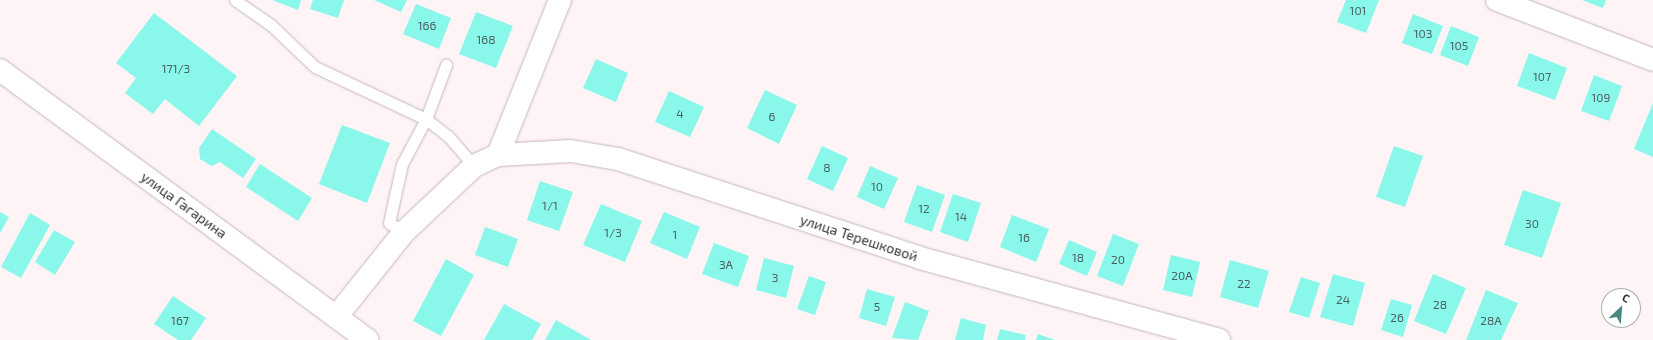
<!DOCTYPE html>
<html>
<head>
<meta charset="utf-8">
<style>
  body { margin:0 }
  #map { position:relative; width:1653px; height:340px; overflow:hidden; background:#fef3f5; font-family:"Exo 2",sans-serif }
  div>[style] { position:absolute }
  .building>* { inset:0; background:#8af7eb }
  .roads { filter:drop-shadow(0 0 1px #c5b7ba) drop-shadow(0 0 1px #c5b7ba) }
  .lane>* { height:11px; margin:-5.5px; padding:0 5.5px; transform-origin:5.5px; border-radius:5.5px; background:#fff }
  .street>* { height:22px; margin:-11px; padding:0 11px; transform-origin:11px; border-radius:11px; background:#fff }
  .secondary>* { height:22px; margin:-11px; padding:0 11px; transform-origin:11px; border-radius:11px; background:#fff }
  span { translate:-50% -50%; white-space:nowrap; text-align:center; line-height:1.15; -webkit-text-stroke:3px #fff; paint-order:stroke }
  .number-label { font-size:12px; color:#4b6260 }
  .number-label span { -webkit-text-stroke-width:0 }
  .street-label { font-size:14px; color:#363032 }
  .north { position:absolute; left:1601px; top:288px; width:40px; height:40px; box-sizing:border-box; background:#fff; border:1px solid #afacad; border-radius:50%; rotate:26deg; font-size:11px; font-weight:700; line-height:16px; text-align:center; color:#363032 }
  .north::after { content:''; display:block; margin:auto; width:14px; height:18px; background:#438982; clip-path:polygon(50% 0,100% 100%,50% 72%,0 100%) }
</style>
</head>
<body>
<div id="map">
  <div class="building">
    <i style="clip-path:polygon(272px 0,301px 0,298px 10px)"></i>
    <i style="clip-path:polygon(313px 0,344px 0,338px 18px,310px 9px)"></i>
    <i style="clip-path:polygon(374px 0,407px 0,401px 12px)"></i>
    <i style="clip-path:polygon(1346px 0,1379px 0,1366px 33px,1337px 22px)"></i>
    <i style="clip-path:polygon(1582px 0,1606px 0,1603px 8px)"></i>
    <i style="clip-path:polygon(416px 4px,451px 18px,439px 49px,403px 34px)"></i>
    <i style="clip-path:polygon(476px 12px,513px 26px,496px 68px,459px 54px)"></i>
    <i style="clip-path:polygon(154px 13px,237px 76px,199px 126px,165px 99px,153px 114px,125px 93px,136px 78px,116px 63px)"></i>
    <i style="clip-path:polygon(1413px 14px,1443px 26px,1432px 54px,1402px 43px)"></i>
    <i style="clip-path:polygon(1451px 26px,1479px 37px,1468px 66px,1440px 55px)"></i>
    <i style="clip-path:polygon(1529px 53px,1567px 68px,1555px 100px,1517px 86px)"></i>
    <i style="clip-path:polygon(596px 59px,628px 73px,616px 102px,583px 88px)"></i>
    <i style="clip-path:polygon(1594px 75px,1622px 86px,1609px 121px,1581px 111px)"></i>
    <i style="clip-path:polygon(765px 90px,797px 105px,779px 144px,747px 128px)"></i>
    <i style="clip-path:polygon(669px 91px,704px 107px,690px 137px,655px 122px)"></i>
    <i style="clip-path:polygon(1653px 103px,1653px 157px,1634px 149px)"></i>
    <i style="clip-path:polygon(342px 125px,390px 143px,367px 203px,319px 184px)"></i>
    <i style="clip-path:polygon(212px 129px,256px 159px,243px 178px,220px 162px,212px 166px,200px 159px,199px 148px)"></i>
    <i style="clip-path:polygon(822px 146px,848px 158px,833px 191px,807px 179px)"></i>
    <i style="clip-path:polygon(1394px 146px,1423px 156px,1405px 207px,1376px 197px)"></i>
    <i style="clip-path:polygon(260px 164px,312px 198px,298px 221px,246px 187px)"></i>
    <i style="clip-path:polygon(870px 166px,898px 178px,884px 209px,857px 197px)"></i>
    <i style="clip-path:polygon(540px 181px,573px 192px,559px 231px,527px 220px)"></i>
    <i style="clip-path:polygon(917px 185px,945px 195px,932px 232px,904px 222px)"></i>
    <i style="clip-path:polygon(1523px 190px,1561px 203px,1542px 258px,1504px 245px)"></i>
    <i style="clip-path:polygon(953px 194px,981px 203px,968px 242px,940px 232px)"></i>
    <i style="clip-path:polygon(601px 204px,642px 221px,625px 262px,583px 245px)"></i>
    <i style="clip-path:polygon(0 212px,9px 217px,0 233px)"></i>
    <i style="clip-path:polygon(664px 212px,700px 227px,687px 259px,650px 243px)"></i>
    <i style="clip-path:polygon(30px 213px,50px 225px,21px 278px,1px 267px)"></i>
    <i style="clip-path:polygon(1012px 215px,1049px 229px,1036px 262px,1000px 247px)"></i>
    <i style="clip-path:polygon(485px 227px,518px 239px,508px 267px,475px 255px)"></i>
    <i style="clip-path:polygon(54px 230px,75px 242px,55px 275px,35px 262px)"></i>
    <i style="clip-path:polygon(1113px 234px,1139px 244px,1123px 286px,1097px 276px)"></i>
    <i style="clip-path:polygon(1069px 240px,1097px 252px,1087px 276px,1059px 264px)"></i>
    <i style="clip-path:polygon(714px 243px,749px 256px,738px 287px,702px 274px)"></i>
    <i style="clip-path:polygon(1171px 255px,1200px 262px,1192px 297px,1163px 290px)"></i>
    <i style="clip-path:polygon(764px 258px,794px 266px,786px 298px,756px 290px)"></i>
    <i style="clip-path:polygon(446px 259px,474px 275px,441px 336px,413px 321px)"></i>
    <i style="clip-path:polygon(1230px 260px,1269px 271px,1258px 308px,1220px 297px)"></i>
    <i style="clip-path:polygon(1333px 274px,1365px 283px,1353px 326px,1320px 317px)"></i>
    <i style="clip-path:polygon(1433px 274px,1466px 288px,1446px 334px,1414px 321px)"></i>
    <i style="clip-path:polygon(809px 276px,826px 282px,815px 315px,797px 309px)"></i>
    <i style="clip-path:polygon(1301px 277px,1320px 283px,1309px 318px,1289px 312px)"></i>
    <i style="clip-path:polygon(867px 289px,895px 297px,886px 326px,859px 318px)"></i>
    <i style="clip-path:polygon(1486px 290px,1518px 303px,1501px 340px,1466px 340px)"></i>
    <i style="clip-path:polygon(173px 296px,206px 318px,191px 340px,178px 340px,154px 324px)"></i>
    <i style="clip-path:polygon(1391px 299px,1412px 305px,1403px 337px,1381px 330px)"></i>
    <i style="clip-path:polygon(905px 302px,929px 311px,918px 340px,892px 338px)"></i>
    <i style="clip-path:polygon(504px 304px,541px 324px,532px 340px,484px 340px)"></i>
    <i style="clip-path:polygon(961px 318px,986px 325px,983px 340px,955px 340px)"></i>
    <i style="clip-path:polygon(556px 320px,591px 340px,545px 340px)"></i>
    <i style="clip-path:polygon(1000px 329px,1026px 335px,1025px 340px,997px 340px)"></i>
    <i style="clip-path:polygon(1038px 334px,1055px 340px,1036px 340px)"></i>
  </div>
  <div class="roads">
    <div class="lane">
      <i style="left:235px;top:0;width:44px;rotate:34.8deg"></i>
      <i style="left:271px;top:25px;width:61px;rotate:43.7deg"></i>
      <i style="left:315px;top:67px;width:123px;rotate:25.1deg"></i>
      <i style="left:426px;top:119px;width:28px;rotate:38deg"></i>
      <i style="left:448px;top:136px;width:40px;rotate:49deg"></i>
      <i style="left:404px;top:232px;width:17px;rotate:-149deg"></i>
      <i style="left:389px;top:223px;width:60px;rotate:-77.6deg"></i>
      <i style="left:402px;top:164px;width:51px;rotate:-61.9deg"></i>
      <i style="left:426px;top:119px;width:58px;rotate:-69.7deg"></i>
    </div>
    <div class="street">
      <i style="left:1497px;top:0;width:167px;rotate:21deg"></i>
      <i style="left:498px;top:155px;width:167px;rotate:-68.2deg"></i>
    </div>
    <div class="secondary">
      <i style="left:0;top:70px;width:456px;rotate:36.3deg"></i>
      <i style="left:336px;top:317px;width:109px;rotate:-51.3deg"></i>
      <i style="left:404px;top:232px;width:96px;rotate:-43.3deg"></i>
      <i style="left:474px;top:166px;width:26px;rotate:-25deg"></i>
      <i style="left:498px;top:155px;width:73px;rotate:-3.1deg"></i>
      <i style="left:571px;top:151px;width:48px;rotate:9.7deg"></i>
      <i style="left:618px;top:159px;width:318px;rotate:18.1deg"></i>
      <i style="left:920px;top:258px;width:310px;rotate:15.3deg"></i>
    </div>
  </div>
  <div class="number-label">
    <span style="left:1358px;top:11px">101</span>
    <span style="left:427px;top:26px">166</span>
    <span style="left:1423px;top:34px">103</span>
    <span style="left:486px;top:40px">168</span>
    <span style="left:1459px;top:46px">105</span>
    <span style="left:176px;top:69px">171/3</span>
    <span style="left:1542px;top:77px">107</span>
    <span style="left:1601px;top:98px">109</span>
    <span style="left:680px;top:114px">4</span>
    <span style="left:772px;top:117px">6</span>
    <span style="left:827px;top:168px">8</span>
    <span style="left:877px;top:187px">10</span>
    <span style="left:550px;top:206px">1/1</span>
    <span style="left:924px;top:209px">12</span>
    <span style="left:961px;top:217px">14</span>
    <span style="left:1532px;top:224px">30</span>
    <span style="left:613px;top:233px">1/3</span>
    <span style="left:675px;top:235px">1</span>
    <span style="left:1024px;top:238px">16</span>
    <span style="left:1078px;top:258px">18</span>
    <span style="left:1118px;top:260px">20</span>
    <span style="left:726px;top:265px">3А</span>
    <span style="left:1182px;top:276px">20А</span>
    <span style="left:775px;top:278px">3</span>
    <span style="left:1244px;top:284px">22</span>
    <span style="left:1343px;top:300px">24</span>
    <span style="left:1440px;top:305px">28</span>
    <span style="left:877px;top:307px">5</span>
    <span style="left:1397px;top:318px">26</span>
    <span style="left:180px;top:321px">167</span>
    <span style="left:1491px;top:321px">28А</span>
  </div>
  <div class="street-label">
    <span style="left:184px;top:205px;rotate:36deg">улица Гагарина</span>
    <span style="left:859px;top:238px;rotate:18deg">улица Терешковой</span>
  </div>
  <div class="north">С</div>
</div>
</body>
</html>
